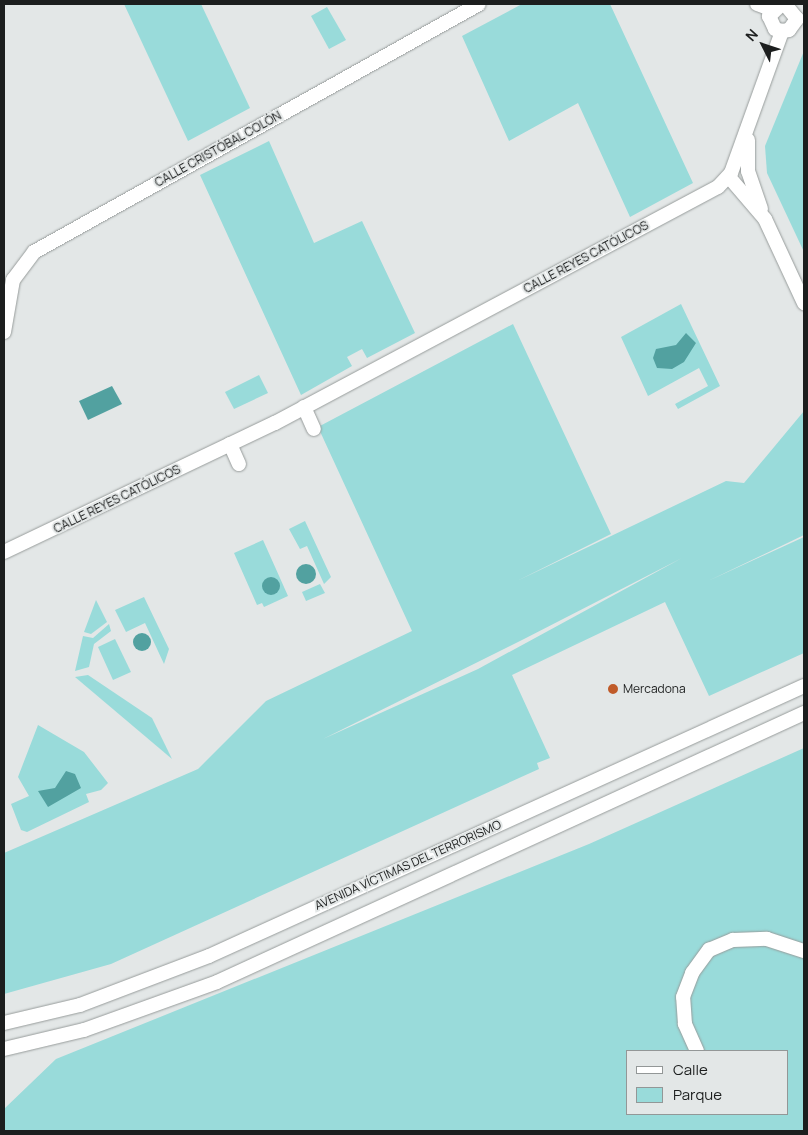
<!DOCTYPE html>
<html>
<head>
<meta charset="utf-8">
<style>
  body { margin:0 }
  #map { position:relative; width:808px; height:1135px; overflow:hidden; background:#e3e7e7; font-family:Manrope,sans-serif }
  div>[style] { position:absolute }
  .green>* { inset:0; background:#99dbda }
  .water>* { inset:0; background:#52a1a0 }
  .round { border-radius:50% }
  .roads { filter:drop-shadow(0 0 1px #979c9b) drop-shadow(0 0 1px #979c9b) }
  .minor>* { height:14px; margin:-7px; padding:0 7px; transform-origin:7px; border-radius:7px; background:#fff }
  .dots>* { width:14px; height:14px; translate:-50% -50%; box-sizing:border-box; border:2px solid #e3e7e7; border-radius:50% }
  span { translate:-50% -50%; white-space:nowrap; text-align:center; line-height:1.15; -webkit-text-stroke:4px #e3e7e7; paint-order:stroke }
  .street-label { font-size:12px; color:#1c1e1e }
  .poi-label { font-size:12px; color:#1c1e1e }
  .left { translate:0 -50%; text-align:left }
  .frame { position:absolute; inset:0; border:5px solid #1c1e1e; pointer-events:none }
  .legend { position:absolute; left:626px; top:1050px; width:162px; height:65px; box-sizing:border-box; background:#e3e7e7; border:1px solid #939797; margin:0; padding:6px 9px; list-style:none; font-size:15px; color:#1c1e1e }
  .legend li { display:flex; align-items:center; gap:10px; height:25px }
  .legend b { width:25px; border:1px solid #939797 }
  .north { position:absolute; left:738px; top:20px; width:50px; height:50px; -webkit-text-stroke:4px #e3e7e7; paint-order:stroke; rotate:311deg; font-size:14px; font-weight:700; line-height:20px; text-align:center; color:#1c1e1e }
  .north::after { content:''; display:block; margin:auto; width:18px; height:22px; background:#1c1e1e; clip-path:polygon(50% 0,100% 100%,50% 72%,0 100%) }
</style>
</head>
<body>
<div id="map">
  <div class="green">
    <i style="clip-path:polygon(124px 4px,201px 4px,250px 108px,188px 141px)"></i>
    <i style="clip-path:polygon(522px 4px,610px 4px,693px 183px,630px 217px,578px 103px,509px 141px,462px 36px)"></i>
    <i style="clip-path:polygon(327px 7px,346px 40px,329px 49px,311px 16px)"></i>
    <i style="clip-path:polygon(804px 51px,804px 252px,767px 173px,765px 146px)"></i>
    <i style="clip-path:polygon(269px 141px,314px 243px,362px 221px,415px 333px,367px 358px,362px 349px,347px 357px,352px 366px,301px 395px,200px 175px)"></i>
    <i style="clip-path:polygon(681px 304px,720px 386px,678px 409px,675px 404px,708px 386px,699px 368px,648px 396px,621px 337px)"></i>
    <i style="clip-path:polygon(evenodd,513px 324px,611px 534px,517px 581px,726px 481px,744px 483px,804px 411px,804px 535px,708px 581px,804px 537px,804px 653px,709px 696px,665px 602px,512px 675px,550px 758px,537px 763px,539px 769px,111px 964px,4px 994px,4px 853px,198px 769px,266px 701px,412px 631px,318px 427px,513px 324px,682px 558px,478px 669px,323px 739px,524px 639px,682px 558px)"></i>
    <i style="clip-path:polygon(259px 375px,268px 393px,234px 409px,225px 392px)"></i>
    <i style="clip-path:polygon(305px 521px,331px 577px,324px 584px,307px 546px,300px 549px,289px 529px)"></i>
    <i style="clip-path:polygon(263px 540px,288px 596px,264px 607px,262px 603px,257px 605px,234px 553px)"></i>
    <i style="clip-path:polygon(320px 584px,325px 593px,306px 601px,302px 592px)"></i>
    <i style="clip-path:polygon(144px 597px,169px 649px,164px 664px,145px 623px,126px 632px,115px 610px)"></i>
    <i style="clip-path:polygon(96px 600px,107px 622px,91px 634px,84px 632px)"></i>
    <i style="clip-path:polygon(109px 624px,111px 631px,94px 644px,89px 667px,75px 671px,83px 636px,93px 638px)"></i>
    <i style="clip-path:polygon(115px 639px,131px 672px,113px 680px,98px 647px)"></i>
    <i style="clip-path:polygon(88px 675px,152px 718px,172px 759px,75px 677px)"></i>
    <i style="clip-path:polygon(38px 725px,84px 752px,108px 783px,101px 790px,86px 794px,89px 802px,27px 832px,21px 830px,11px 804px,29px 796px,18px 777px)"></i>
    <i style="clip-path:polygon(evenodd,804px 748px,804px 1131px,4px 1131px,4px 1109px,56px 1059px,589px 844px,804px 748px,627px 1051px,787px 1051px,787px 1114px,627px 1114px,627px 1051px)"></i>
  </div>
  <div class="water">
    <i style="clip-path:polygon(686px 333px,696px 343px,684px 362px,672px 369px,657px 368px,653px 358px,656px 349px,676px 345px)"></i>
    <i style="clip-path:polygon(112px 386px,122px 404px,88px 420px,79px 401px)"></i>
    <i class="round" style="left:296px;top:564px;width:20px;height:20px"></i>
    <i class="round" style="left:262px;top:577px;width:18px;height:18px"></i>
    <i class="round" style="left:133px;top:633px;width:18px;height:18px"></i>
    <i style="clip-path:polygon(66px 771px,75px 774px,81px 788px,48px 807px,38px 791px,55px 788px)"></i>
  </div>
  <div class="roads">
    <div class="minor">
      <i style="left:757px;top:4px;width:15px;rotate:20deg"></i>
      <i style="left:782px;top:4px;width:18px;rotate:137deg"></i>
      <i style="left:769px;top:16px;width:14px;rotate:65deg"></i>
      <i style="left:775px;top:29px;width:7px;rotate:16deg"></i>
      <i style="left:782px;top:31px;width:7px;rotate:-8deg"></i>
      <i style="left:789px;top:30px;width:14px;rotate:-54deg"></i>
      <i style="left:797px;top:19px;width:19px;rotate:-129deg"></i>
      <i style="left:748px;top:140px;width:31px;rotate:90deg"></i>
      <i style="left:748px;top:171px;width:40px;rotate:71.1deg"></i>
      <i style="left:729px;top:177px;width:55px;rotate:49.4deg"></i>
      <i style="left:765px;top:219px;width:93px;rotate:65.1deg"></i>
      <i style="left:4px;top:332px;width:53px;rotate:-80.2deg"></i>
      <i style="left:13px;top:280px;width:35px;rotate:-53deg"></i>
      <i style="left:34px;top:252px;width:509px;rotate:-29.13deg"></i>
      <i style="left:304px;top:407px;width:24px;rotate:66deg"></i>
      <i style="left:230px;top:444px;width:22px;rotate:66deg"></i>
      <i style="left:4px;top:552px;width:300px;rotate:-25.5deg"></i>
      <i style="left:275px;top:423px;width:502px;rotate:-28.05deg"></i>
      <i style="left:718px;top:187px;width:19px;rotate:-47deg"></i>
      <i style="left:731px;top:173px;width:151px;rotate:-70.2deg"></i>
      <i style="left:4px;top:1023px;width:78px;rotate:-13.3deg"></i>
      <i style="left:80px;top:1005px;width:138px;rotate:-20.8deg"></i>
      <i style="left:209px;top:956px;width:653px;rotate:-24.41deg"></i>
      <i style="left:4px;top:1049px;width:82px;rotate:-13.4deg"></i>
      <i style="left:84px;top:1030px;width:141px;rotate:-19.8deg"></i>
      <i style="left:217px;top:982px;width:646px;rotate:-24.62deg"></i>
      <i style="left:697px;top:1051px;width:30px;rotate:-114deg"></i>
      <i style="left:685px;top:1024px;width:27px;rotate:-94deg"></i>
      <i style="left:683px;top:997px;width:26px;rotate:-69deg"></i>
      <i style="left:692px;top:973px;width:29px;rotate:-54deg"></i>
      <i style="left:709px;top:950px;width:26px;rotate:-23deg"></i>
      <i style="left:733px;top:940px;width:34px;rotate:-2deg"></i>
      <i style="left:767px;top:939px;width:39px;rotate:18deg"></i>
    </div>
  </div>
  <div class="dots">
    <i style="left:613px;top:689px;background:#c05b29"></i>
  </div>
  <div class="street-label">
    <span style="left:218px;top:149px;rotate:-29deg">CALLE CRISTÓBAL COLÓN</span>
    <span style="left:586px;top:257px;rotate:-28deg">CALLE REYES CATÓLICOS</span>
    <span style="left:117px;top:499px;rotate:-26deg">CALLE REYES CATÓLICOS</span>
    <span style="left:408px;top:865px;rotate:-24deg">AVENIDA VÍCTIMAS DEL TERRORISMO</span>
  </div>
  <div class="poi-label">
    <span class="left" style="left:623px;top:689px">Mercadona</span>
  </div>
  <div class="frame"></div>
  <ul class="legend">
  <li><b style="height:6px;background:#fff"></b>Calle</li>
  <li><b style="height:14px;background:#99dbda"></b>Parque</li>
  </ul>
  <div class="north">N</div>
</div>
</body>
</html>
